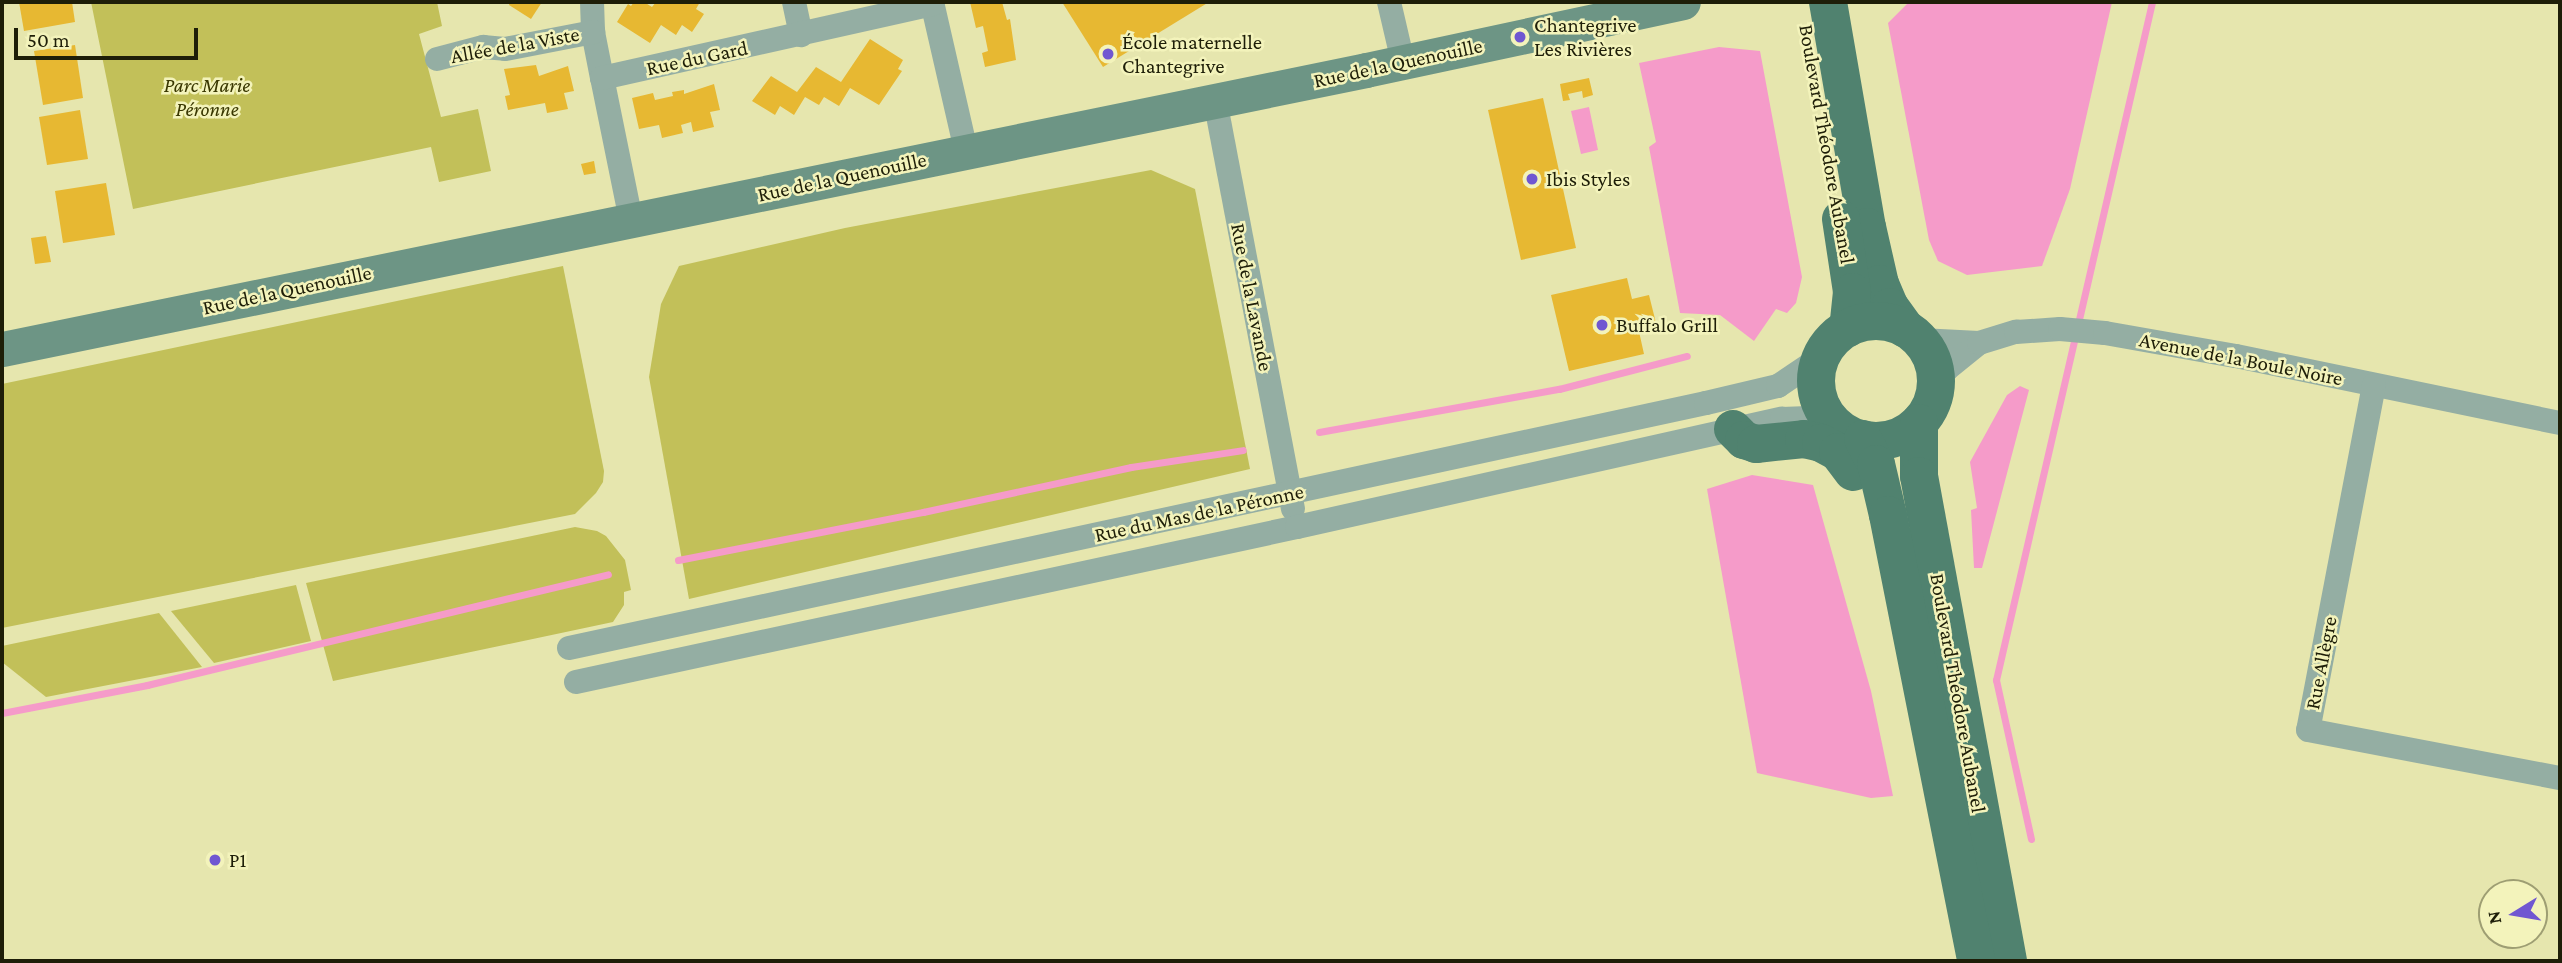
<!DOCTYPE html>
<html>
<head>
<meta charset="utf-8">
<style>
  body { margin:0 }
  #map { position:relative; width:2562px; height:963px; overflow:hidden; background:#e6e6ae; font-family:"Crimson Pro",serif }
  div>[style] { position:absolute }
  .green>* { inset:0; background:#c2c059 }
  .water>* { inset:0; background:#f59bc9 }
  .stream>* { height:7px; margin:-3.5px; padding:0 3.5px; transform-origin:3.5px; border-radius:3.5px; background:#f59bc9 }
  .building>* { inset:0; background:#e7b832 }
  .street>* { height:24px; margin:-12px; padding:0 12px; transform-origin:12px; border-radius:12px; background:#94aea3 }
  .secondary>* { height:35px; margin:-17.5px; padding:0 17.5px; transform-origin:17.5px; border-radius:17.5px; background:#6d9585 }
  .primary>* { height:38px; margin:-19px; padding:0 19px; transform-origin:19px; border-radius:19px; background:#50826f }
  .primary>.ring { margin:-19px; padding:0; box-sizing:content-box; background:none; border:38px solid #50826f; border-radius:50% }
  .dots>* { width:19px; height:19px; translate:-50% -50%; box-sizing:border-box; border:4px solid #f3f3bb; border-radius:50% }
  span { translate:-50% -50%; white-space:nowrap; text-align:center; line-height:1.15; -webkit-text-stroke:5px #f3f3bb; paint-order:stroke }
  .poi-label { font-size:21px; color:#1e1e08 }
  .left { translate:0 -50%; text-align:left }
  .street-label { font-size:21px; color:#1e1e08 }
  .park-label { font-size:21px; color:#393700; font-style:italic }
  .frame { position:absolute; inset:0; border:4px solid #1e1e08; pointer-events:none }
  .north { position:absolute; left:2478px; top:879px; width:70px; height:70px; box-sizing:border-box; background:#f3f3bb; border:2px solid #9e9e73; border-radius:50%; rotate:259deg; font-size:19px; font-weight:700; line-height:28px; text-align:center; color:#1e1e08 }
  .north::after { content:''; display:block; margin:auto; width:24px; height:32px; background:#7057d1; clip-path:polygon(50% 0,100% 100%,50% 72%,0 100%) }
  .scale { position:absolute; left:14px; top:28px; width:184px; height:32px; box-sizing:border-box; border:4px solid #1e1e08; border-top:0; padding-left:9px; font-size:21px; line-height:24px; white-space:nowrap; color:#1e1e08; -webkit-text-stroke:5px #f3f3bb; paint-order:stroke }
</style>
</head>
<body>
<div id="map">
  <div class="green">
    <i style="clip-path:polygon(91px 2px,437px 2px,442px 26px,419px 34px,441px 117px,478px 109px,491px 171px,439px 182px,431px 147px,133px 209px)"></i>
    <i style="clip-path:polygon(1151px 170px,1195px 189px,1250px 469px,689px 599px,649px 377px,661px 304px,679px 266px,845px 228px)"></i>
    <i style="clip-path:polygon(563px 266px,604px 471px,603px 482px,596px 493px,575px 514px,2px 628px,2px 384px)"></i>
    <i style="clip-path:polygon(575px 527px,597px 531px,606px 536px,625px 560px,631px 590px,624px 592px,624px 605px,613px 622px,333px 681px,306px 583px)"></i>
    <i style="clip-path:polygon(296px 585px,311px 641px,214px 663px,171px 611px)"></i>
    <i style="clip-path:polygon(159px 613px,202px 667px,46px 697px,2px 662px,2px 646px)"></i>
  </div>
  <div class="water">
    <i style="clip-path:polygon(1909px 2px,2112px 2px,2070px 189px,2042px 266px,1967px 275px,1938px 261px,1929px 240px,1888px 23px)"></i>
    <i style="clip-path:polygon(1719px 47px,1760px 51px,1802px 277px,1796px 303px,1787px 313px,1776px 309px,1754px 341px,1720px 315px,1680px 313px,1649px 147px,1656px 142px,1639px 63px)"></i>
    <i style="clip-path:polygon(1589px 107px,1598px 150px,1581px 154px,1571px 111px)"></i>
    <i style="clip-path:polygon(2020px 386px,2029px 390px,1982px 568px,1974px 568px,1971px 510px,1977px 508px,1970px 462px,2007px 395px)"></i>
    <i style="clip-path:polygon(1752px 475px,1813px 485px,1871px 691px,1893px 796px,1871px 798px,1757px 773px,1707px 489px)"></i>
  </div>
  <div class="stream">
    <i style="left:1319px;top:432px;width:244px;rotate:-10.2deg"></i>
    <i style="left:1559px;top:389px;width:132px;rotate:-14.5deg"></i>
    <i style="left:678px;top:560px;width:250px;rotate:-11.1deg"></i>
    <i style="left:923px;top:512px;width:213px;rotate:-12.2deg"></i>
    <i style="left:1131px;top:467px;width:113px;rotate:-8.6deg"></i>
    <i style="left:2px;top:713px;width:148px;rotate:-10.9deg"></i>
    <i style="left:147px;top:685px;width:474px;rotate:-13.5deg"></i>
    <i style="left:2031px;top:839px;width:163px;rotate:-102.4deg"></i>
    <i style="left:1996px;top:680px;width:696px;rotate:-77.04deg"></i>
  </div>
  <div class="building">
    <i style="clip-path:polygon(19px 2px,72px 2px,75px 22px,24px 31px)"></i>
    <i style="clip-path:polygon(510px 2px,542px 2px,531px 19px,509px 5px)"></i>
    <i style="clip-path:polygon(634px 2px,644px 2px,652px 7px,656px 2px,700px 2px,696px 9px,704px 14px,692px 32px,682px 25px,676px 35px,661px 25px,650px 43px,617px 22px,628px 4px,631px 6px)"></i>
    <i style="clip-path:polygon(970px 2px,1002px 2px,1007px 20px,1010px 19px,1016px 60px,985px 67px,982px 53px,988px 51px,983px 26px,976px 28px)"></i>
    <i style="clip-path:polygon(1062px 2px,1209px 2px,1103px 67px)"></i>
    <i style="clip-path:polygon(870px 39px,903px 60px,898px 69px,902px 71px,879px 105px,850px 88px,839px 106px,824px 97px,819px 105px,805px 97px,794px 115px,780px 106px,775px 115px,752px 101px,771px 76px,797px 92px,816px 67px,841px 82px)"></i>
    <i style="clip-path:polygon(75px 45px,83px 98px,43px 105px,34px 51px)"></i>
    <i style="clip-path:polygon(536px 65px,539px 76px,568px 66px,574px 91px,564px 93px,568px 109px,547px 113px,545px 103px,508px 110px,505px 96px,510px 95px,504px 69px)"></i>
    <i style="clip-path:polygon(1589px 78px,1593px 95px,1583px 98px,1582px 91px,1568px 94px,1570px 100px,1563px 101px,1560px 84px)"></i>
    <i style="clip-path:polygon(714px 84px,720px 110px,710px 112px,714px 127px,693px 132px,691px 122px,681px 125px,683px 133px,662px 138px,659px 125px,639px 129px,632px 98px,653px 93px,655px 100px,673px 96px,672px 92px,684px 90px,684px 94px)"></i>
    <i style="clip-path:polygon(1543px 98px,1576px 248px,1521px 260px,1488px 110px)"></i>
    <i style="clip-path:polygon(80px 110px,88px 159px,47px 165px,39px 117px)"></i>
    <i style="clip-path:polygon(594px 161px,596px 173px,584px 175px,581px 164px)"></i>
    <i style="clip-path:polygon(106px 183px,115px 235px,63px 243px,55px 191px)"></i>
    <i style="clip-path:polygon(46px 236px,51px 262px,35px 264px,31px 238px)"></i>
    <i style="clip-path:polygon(1627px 278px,1632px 299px,1649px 295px,1656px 323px,1638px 327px,1644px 354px,1569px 371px,1551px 295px)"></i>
  </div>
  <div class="street">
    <i style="left:592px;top:2px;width:30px;rotate:88deg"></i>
    <i style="left:593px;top:32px;width:47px;rotate:78.9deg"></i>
    <i style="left:794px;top:2px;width:34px;rotate:78deg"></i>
    <i style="left:932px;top:2px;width:153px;rotate:77.1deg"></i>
    <i style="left:1389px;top:2px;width:62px;rotate:76.9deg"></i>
    <i style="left:437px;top:59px;width:48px;rotate:-14.6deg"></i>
    <i style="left:483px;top:47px;width:22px;rotate:5deg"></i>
    <i style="left:505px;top:49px;width:90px;rotate:-10.9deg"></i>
    <i style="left:1215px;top:100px;width:416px;rotate:79.2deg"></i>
    <i style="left:631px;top:220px;width:145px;rotate:-101.5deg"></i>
    <i style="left:602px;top:78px;width:339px;rotate:-12.6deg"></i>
    <i style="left:1920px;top:340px;width:59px;rotate:2.9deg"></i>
    <i style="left:1935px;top:383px;width:18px;rotate:-49deg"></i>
    <i style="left:1947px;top:369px;width:41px;rotate:-39.1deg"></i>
    <i style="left:1979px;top:343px;width:39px;rotate:-17deg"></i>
    <i style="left:2016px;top:332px;width:44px;rotate:-3.9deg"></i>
    <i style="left:2060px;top:329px;width:45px;rotate:5.1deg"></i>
    <i style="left:2105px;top:333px;width:133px;rotate:10deg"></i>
    <i style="left:2236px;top:356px;width:331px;rotate:11.7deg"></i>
    <i style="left:2374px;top:385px;width:351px;rotate:100.8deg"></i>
    <i style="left:2308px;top:730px;width:257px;rotate:10.8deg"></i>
    <i style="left:569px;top:648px;width:1163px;rotate:-12.16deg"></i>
    <i style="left:1706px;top:403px;width:74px;rotate:-13.3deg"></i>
    <i style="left:1778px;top:386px;width:52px;rotate:-34deg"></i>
    <i style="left:576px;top:682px;width:737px;rotate:-12.13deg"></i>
    <i style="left:1297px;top:527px;width:497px;rotate:-12.6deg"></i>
    <i style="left:1782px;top:419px;width:33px;rotate:-2deg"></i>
    <i style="left:1815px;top:418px;width:18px;rotate:13deg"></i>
  </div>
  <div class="secondary">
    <i style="left:2px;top:349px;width:1392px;rotate:-11.56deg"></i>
    <i style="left:1366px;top:70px;width:324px;rotate:-12.1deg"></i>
  </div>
  <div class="primary">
    <i style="left:1828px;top:2px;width:228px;rotate:80.2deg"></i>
    <i style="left:1867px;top:227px;width:58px;rotate:77.2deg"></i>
    <i style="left:1880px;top:284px;width:25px;rotate:67deg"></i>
    <i style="left:1890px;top:307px;width:27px;rotate:54deg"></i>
    <i style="left:1841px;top:219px;width:74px;rotate:81.4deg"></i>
    <i style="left:1852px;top:292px;width:36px;rotate:96deg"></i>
    <i class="ring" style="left:1816px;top:321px;width:82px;height:82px"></i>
    <i style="left:1919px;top:423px;width:53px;rotate:90deg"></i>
    <i style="left:1919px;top:476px;width:493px;rotate:79.6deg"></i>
    <i style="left:1733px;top:429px;width:16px;rotate:45deg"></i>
    <i style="left:1744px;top:440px;width:13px;rotate:18deg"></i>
    <i style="left:1756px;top:444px;width:48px;rotate:-5.9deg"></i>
    <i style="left:1804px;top:439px;width:17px;rotate:13deg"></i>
    <i style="left:1821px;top:443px;width:19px;rotate:28deg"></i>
    <i style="left:1838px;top:452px;width:25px;rotate:53deg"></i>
    <i style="left:1863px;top:439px;width:28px;rotate:63deg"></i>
    <i style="left:1876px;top:464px;width:52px;rotate:76.8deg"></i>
    <i style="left:1888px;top:515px;width:455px;rotate:78.8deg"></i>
  </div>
  <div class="dots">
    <i style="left:1520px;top:37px;background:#7057d1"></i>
    <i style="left:1108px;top:54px;background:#7057d1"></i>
    <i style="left:1532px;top:179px;background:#7057d1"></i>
    <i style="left:1602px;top:325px;background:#7057d1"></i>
    <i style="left:215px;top:860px;background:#7057d1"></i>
  </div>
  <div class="poi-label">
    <span class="left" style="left:1534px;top:37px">Chantegrive<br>Les Rivières</span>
    <span class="left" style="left:1122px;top:54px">École maternelle<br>Chantegrive</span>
    <span class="left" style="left:1546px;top:179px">Ibis Styles</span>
    <span class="left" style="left:1616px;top:325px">Buffalo Grill</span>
    <span class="left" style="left:229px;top:860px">P1</span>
  </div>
  <div class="street-label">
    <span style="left:515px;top:45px;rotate:-10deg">Allée de la Viste</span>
    <span style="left:697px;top:58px;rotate:-12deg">Rue du Gard</span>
    <span style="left:1398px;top:63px;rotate:-12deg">Rue de la Quenouille</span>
    <span style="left:1827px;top:144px;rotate:80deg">Boulevard Théodore Aubanel</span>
    <span style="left:842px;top:177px;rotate:-12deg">Rue de la Quenouille</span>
    <span style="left:287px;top:290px;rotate:-12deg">Rue de la Quenouille</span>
    <span style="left:1252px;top:297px;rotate:79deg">Rue de la Lavande</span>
    <span style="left:2241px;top:359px;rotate:11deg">Avenue de la Boule Noire</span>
    <span style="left:1199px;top:513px;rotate:-12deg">Rue du Mas de la Péronne</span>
    <span style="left:2321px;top:663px;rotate:-79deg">Rue Allègre</span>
    <span style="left:1958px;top:693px;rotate:80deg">Boulevard Théodore Aubanel</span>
  </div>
  <div class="park-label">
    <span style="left:207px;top:97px">Parc Marie<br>Péronne</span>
  </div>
  <div class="frame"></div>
  <div class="north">N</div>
  <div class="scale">50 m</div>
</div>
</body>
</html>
